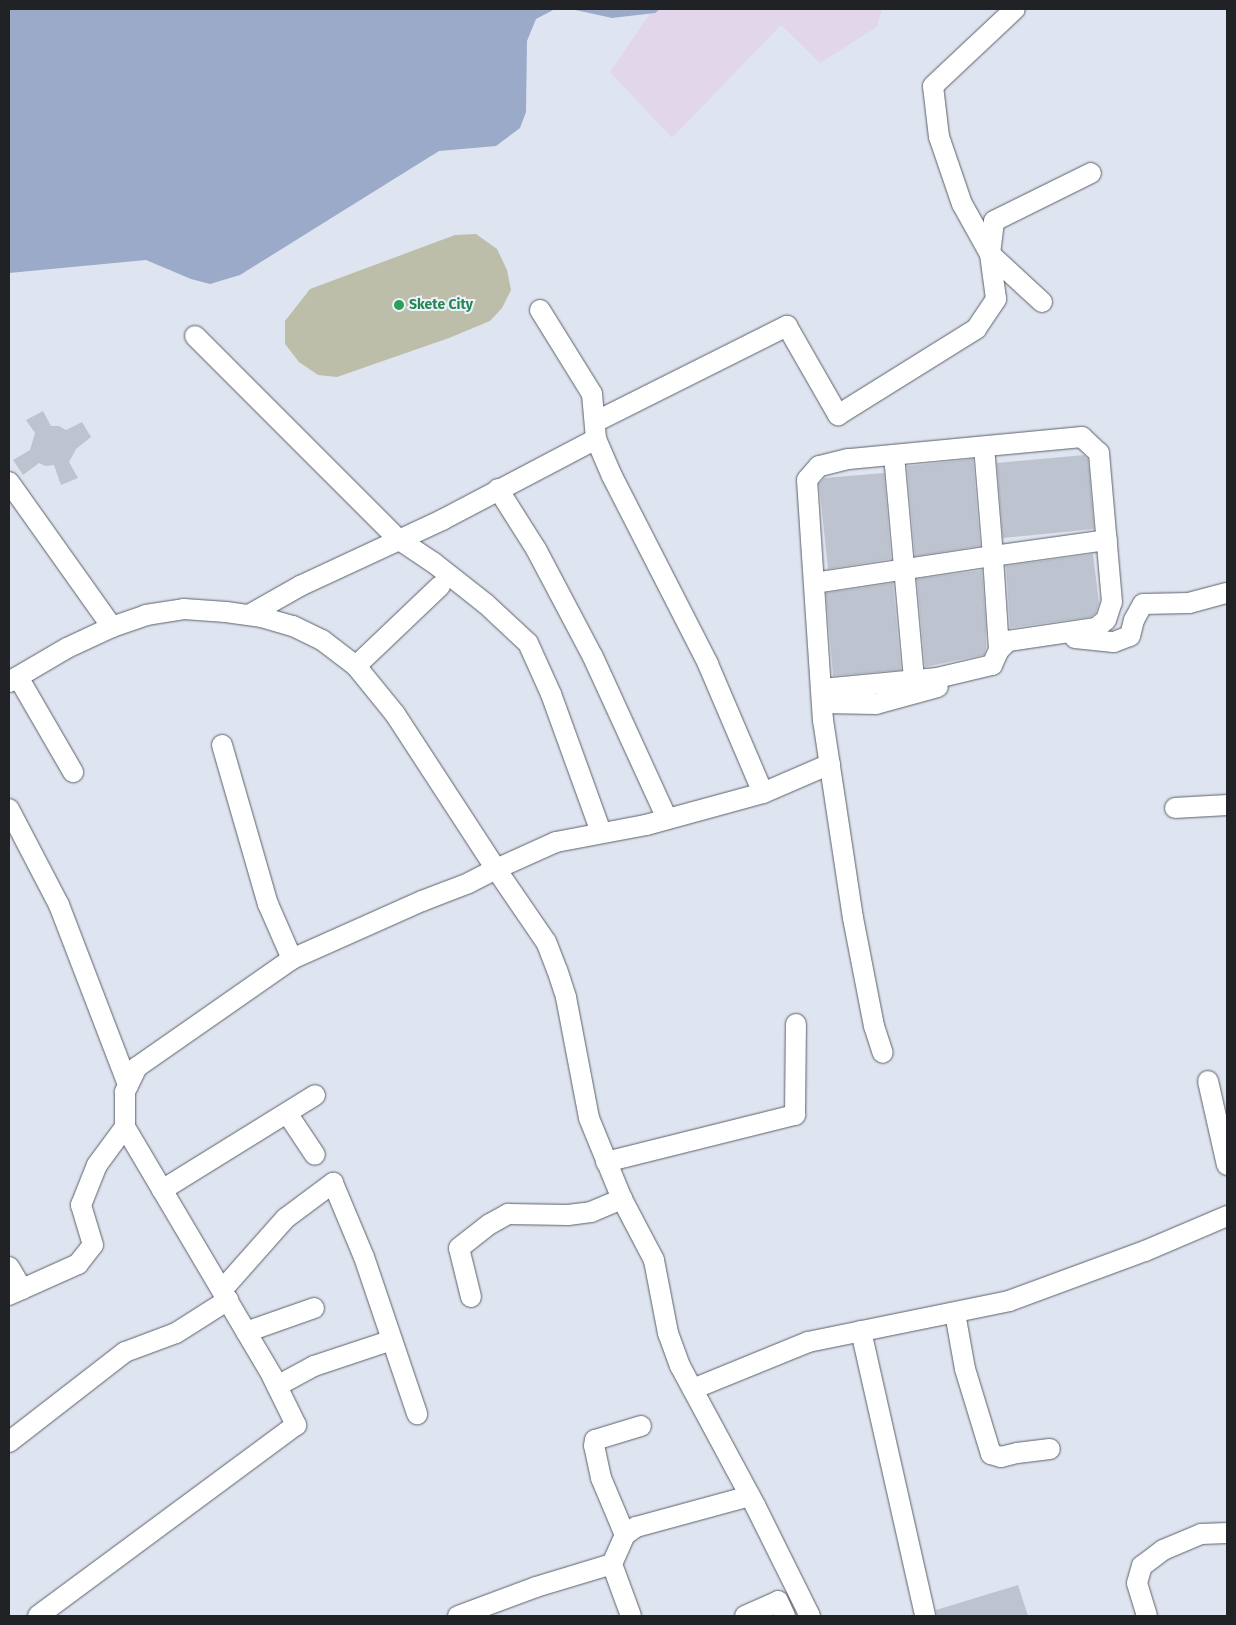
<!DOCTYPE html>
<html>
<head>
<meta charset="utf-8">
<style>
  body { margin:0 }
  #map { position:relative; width:1236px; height:1625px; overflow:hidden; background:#dfe5f0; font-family:"Fira Sans",sans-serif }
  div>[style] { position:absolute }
  .industrial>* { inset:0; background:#e1d6ea }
  .green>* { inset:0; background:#bcbea9 }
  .water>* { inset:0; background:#9baac8 }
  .building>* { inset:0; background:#bec4cf }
  .roads { filter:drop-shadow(0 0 1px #5b6069) drop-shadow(0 0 1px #5b6069) }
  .minor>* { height:20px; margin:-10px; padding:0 10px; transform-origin:10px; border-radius:10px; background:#fff }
  .dots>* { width:14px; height:14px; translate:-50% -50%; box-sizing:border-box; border:2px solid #ecf2fd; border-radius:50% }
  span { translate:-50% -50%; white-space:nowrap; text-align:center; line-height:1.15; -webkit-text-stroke:4px #ecf2fd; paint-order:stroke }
  .leisure-label { font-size:14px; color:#27864d; font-weight:700 }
  .left { translate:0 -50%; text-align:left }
  .frame { position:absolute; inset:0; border:10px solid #202226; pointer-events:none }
</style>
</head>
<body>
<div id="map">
  <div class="industrial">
    <i style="clip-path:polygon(653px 9px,882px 9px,877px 27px,820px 63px,781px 25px,672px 138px,610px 72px)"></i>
  </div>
  <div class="green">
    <i style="clip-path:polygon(476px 234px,497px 249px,507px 270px,511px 290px,502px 308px,490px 321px,449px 338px,337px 377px,318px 375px,299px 362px,285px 344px,285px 321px,310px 289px,455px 235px)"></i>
  </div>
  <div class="water">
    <i style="clip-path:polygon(9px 9px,555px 9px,536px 19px,527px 41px,526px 112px,520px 128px,496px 146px,439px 151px,240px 275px,210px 284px,191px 279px,146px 260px,9px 273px)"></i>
    <i style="clip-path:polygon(571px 9px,660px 9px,655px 13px,612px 18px)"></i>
  </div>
  <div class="building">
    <i style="clip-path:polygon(43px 411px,51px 426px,59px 426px,66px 430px,82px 422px,91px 437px,76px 449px,69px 462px,78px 478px,61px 485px,54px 465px,46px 466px,39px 463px,23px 475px,13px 460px,30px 450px,35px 433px,26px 420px)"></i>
    <i style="clip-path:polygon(1084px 455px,1088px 459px,1094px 529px,1003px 538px,997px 463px)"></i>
    <i style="clip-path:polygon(973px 459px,980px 546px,915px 556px,907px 466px)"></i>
    <i style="clip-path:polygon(884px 473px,891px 559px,828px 569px,819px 484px,824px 478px)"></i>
    <i style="clip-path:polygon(1093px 554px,1099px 603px,1096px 613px,1091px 617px,1010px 628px,1006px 566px)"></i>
    <i style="clip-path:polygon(982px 570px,986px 630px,986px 649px,984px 655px,925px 667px,917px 579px)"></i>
    <i style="clip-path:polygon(893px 583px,901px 670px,833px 676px,826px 593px)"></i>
    <i style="clip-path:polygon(1018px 1585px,1028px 1616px,937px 1616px,936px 1610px)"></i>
  </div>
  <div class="roads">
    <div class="minor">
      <i style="left:1042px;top:302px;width:71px;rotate:-137.3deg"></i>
      <i style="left:990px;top:254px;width:33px;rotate:-83deg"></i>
      <i style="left:994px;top:221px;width:108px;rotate:-26.3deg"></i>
      <i style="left:540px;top:310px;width:99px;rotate:58.2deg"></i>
      <i style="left:592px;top:394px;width:45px;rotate:84.9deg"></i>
      <i style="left:596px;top:439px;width:40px;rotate:66.6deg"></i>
      <i style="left:612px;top:476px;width:211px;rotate:62.9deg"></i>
      <i style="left:708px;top:664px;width:140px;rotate:66.9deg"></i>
      <i style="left:195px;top:336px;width:287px;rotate:45deg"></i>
      <i style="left:398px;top:539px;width:43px;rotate:33.7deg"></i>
      <i style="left:434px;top:563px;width:66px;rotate:38.3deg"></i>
      <i style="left:486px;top:604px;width:57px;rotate:42.9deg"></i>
      <i style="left:528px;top:643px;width:56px;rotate:65.7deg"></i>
      <i style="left:551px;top:694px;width:147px;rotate:70.1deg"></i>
      <i style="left:595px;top:422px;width:215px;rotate:-26.6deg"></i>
      <i style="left:787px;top:326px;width:103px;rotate:60.2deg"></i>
      <i style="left:838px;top:415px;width:163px;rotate:-31.9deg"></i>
      <i style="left:976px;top:329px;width:36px;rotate:-56deg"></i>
      <i style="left:996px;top:299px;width:45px;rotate:-97.6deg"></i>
      <i style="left:990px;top:254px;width:57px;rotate:-119.2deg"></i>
      <i style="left:962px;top:204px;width:71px;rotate:-108.9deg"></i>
      <i style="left:939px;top:137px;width:51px;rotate:-96.7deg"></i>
      <i style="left:933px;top:86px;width:112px;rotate:-43.2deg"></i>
      <i style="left:894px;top:455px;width:226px;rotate:84.9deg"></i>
      <i style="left:9px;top:482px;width:178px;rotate:54.6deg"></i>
      <i style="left:498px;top:489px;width:71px;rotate:57.7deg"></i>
      <i style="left:536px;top:549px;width:122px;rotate:62.2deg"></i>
      <i style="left:593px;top:657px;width:178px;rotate:65.4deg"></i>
      <i style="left:814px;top:583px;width:181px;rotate:-8.6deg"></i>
      <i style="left:993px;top:556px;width:109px;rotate:-94.7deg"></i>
      <i style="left:249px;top:615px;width:59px;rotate:-29.6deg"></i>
      <i style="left:300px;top:586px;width:157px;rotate:-24.9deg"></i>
      <i style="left:442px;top:520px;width:174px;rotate:-27.7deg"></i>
      <i style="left:1075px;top:638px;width:39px;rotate:6deg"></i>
      <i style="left:1114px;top:642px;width:17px;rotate:-21deg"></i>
      <i style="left:1130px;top:636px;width:16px;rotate:-76deg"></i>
      <i style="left:1134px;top:620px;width:18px;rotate:-61deg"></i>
      <i style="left:1143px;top:604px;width:46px;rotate:-1.2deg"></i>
      <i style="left:1189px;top:603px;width:39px;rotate:-15deg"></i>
      <i style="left:999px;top:650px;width:94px;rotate:-93.7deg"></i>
      <i style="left:993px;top:556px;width:115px;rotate:-8deg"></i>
      <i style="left:356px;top:666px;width:116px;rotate:-43.6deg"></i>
      <i style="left:18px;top:677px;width:110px;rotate:59.9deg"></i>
      <i style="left:9px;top:682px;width:67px;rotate:-30.4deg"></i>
      <i style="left:67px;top:648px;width:50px;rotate:-25deg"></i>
      <i style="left:112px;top:627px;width:36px;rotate:-19deg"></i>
      <i style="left:146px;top:615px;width:38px;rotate:-9deg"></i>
      <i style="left:184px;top:609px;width:42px;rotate:4.1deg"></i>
      <i style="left:226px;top:612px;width:35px;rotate:8deg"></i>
      <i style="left:261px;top:617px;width:33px;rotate:16deg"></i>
      <i style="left:293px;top:626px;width:32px;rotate:26deg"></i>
      <i style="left:322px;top:640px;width:43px;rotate:37.4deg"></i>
      <i style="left:356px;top:666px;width:62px;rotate:50.9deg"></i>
      <i style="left:395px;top:714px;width:185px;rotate:56.9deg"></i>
      <i style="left:496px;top:869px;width:30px;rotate:153deg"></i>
      <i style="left:469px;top:883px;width:50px;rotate:159deg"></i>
      <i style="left:422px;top:901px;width:142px;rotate:156deg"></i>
      <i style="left:292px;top:959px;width:189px;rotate:145.1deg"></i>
      <i style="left:137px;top:1067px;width:28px;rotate:116deg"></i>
      <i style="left:125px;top:1092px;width:35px;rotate:90deg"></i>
      <i style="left:125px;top:1127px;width:289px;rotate:59.4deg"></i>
      <i style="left:272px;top:1376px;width:55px;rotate:63.9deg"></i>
      <i style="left:296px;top:1425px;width:321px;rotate:143.5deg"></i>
      <i style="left:822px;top:689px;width:116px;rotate:-5.5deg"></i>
      <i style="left:937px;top:678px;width:57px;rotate:-13.3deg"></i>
      <i style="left:992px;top:665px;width:17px;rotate:-65deg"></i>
      <i style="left:999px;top:650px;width:13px;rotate:-45deg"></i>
      <i style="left:1008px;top:641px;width:89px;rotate:-8.4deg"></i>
      <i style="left:1096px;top:628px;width:13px;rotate:-39deg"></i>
      <i style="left:1106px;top:620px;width:19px;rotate:-72deg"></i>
      <i style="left:1112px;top:602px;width:150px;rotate:-95deg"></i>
      <i style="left:1099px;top:453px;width:23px;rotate:-137deg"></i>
      <i style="left:1082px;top:437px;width:235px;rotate:174.6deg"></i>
      <i style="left:848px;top:459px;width:30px;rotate:166deg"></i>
      <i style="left:819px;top:466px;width:18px;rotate:131deg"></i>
      <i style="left:807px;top:480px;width:241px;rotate:86.2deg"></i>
      <i style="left:823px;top:720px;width:200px;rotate:81.4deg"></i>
      <i style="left:853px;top:918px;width:110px;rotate:79deg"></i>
      <i style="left:874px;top:1026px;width:28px;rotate:72deg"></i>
      <i style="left:822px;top:703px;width:54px;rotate:1.1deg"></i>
      <i style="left:876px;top:704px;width:64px;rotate:-15.3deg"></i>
      <i style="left:222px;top:745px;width:166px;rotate:73.9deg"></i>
      <i style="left:268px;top:904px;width:60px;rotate:66.4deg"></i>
      <i style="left:1175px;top:808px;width:52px;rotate:-3.3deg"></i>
      <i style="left:9px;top:809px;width:108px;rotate:62.5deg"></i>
      <i style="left:59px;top:905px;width:193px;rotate:69deg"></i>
      <i style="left:1208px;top:1081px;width:86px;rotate:77.3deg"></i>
      <i style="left:287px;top:1113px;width:50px;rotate:56.3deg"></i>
      <i style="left:606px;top:1162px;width:195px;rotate:-14deg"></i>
      <i style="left:795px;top:1115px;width:91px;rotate:-89.4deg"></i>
      <i style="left:162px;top:1190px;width:180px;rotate:-31.8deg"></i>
      <i style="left:9px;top:1267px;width:26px;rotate:59deg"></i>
      <i style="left:222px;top:1290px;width:96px;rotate:-48.4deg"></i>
      <i style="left:286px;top:1218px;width:59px;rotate:-36.7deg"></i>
      <i style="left:333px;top:1183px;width:80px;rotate:67.3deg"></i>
      <i style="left:364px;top:1257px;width:166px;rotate:71.3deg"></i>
      <i style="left:9px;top:1295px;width:76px;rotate:-24.2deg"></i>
      <i style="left:78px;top:1264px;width:24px;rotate:-52deg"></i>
      <i style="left:93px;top:1245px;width:42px;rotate:-106.7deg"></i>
      <i style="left:81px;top:1205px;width:43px;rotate:-68.2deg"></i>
      <i style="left:97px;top:1165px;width:47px;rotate:-53.6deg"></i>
      <i style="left:471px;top:1297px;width:50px;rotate:-103.8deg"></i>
      <i style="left:459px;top:1248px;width:39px;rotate:-38deg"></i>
      <i style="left:490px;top:1224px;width:21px;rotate:-29deg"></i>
      <i style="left:508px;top:1214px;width:60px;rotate:1deg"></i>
      <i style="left:568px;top:1215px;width:23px;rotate:-7deg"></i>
      <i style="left:591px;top:1212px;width:34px;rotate:-23deg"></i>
      <i style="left:955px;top:1313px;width:57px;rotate:79.9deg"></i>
      <i style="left:965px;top:1369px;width:89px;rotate:73deg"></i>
      <i style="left:991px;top:1454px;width:10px;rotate:17deg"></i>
      <i style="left:1001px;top:1457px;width:16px;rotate:-14deg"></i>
      <i style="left:1017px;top:1453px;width:33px;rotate:-7deg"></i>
      <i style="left:861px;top:1331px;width:292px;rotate:77.3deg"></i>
      <i style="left:246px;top:1332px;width:72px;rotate:-19.4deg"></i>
      <i style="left:277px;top:1386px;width:42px;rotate:-28.4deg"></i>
      <i style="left:314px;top:1366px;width:82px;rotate:-18.4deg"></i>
      <i style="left:693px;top:1389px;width:124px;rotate:-22.2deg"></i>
      <i style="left:808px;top:1342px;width:205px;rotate:-11.5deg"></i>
      <i style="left:1009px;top:1301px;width:145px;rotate:-20.2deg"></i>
      <i style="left:1145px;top:1251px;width:89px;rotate:-23.1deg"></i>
      <i style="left:9px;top:1442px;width:147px;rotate:-37.8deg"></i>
      <i style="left:125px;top:1352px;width:54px;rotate:-20.4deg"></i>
      <i style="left:176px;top:1333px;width:62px;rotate:-32.4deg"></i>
      <i style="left:625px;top:1535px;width:62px;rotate:-112.8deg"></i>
      <i style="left:601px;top:1478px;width:33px;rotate:-102deg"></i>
      <i style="left:594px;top:1446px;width:6px;rotate:-81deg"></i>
      <i style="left:595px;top:1440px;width:48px;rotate:-16.9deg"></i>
      <i style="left:458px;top:1616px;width:83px;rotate:-20.4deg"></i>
      <i style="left:536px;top:1587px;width:79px;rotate:-16.8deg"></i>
      <i style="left:631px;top:1616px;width:55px;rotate:-110.1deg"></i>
      <i style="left:612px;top:1564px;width:32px;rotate:-66deg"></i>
      <i style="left:625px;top:1535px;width:14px;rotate:-36deg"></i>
      <i style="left:636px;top:1527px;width:118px;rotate:-15.2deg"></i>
      <i style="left:745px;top:1616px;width:36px;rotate:-24deg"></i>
      <i style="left:778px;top:1601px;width:17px;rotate:65deg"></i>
      <i style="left:810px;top:1616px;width:122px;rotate:-116.4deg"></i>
      <i style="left:756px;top:1507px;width:160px;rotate:-118.3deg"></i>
      <i style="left:680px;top:1366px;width:35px;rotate:-110deg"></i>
      <i style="left:668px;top:1333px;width:74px;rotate:-100.9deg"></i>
      <i style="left:654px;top:1260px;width:69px;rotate:-117.7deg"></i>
      <i style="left:622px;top:1199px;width:87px;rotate:-112.2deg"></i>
      <i style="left:589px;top:1118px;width:123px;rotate:-100.8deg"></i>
      <i style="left:566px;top:997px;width:28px;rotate:-108deg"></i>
      <i style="left:557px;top:970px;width:30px;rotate:-111deg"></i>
      <i style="left:546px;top:942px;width:88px;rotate:-124.4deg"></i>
      <i style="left:496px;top:869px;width:66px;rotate:-24.2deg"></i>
      <i style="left:556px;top:842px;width:92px;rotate:-10.7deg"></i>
      <i style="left:646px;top:825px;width:121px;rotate:-15.3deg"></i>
      <i style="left:763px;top:793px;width:73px;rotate:-23.4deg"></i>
      <i style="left:1147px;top:1616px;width:34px;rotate:-107deg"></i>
      <i style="left:1137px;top:1583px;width:18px;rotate:-74deg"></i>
      <i style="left:1142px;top:1566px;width:26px;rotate:-37deg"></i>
      <i style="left:1163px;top:1550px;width:41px;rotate:-22.8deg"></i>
      <i style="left:1201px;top:1534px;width:26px;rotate:-2deg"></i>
    </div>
  </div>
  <div class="dots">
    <i style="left:399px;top:305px;background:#2e9e5b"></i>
  </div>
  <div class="leisure-label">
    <span class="left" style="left:409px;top:305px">Skete City</span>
  </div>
  <div class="frame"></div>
</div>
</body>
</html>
